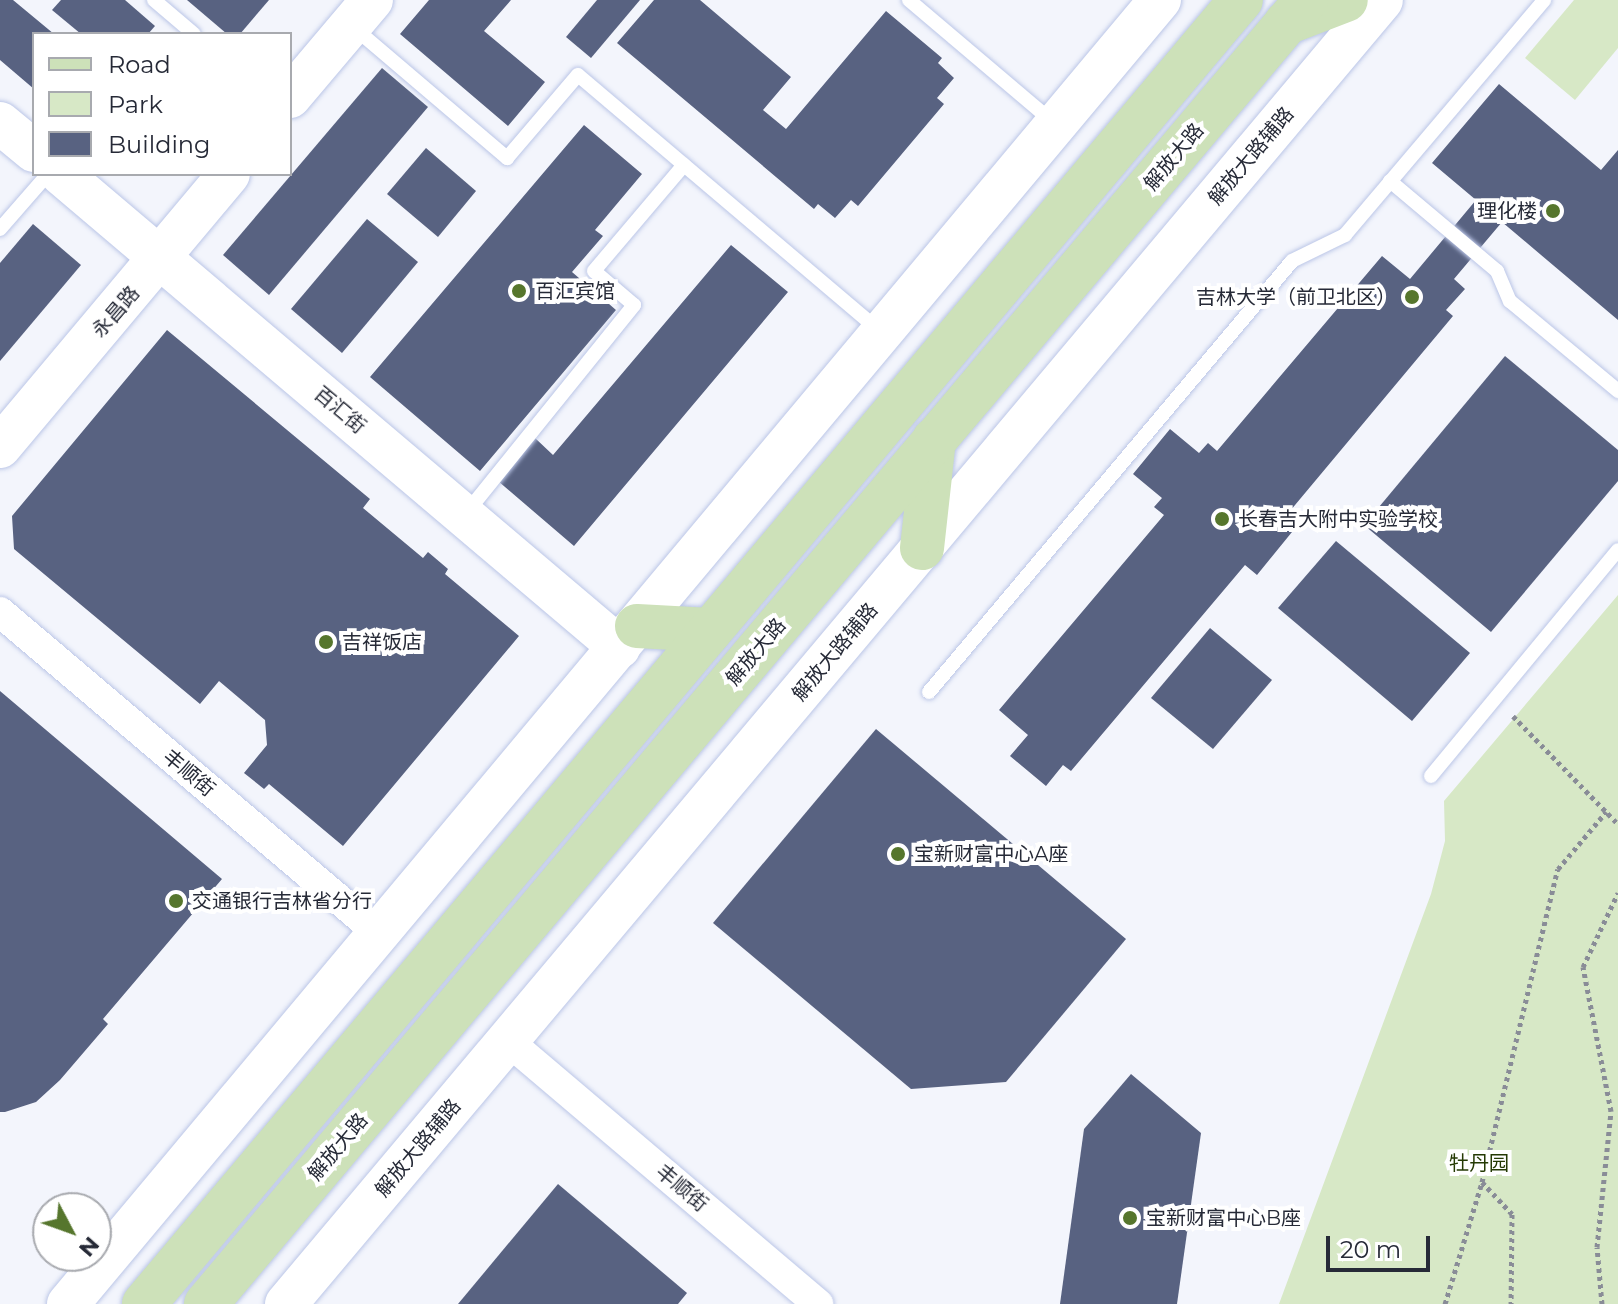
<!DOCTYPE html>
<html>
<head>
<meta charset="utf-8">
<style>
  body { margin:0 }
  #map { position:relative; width:1618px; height:1304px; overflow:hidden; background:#f3f5fc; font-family:Montserrat,"Noto Sans SC",sans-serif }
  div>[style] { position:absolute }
  .green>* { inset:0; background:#d7e8c6 }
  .building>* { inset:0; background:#586281 }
  .path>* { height:5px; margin-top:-2.5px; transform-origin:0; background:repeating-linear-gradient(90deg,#898c97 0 4px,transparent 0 8px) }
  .roads { filter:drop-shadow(0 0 2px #bbc6e7) drop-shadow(0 0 2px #bbc6e7) }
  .lane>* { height:14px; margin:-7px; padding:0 7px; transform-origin:7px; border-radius:7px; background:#fff }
  .street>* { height:30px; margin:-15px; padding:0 15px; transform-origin:15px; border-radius:15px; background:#fff }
  .secondary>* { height:42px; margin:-21px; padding:0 21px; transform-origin:21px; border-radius:21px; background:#fff }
  .primary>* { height:44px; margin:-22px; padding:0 22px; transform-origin:22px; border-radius:22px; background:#cde1b9 }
  .dots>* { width:22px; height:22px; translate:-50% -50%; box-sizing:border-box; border:4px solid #fff; border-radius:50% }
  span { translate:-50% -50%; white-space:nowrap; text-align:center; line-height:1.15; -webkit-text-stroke:8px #fff; paint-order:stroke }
  .street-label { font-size:20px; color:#262a37 }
  .poi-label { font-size:20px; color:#262a37 }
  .right { translate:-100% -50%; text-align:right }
  .left { translate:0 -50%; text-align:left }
  .park-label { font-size:20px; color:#253a04 }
  .legend { position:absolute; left:32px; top:32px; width:260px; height:144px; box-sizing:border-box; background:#fff; border:2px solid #a8aaaf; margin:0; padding:10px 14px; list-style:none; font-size:24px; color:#262a37 }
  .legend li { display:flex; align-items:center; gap:16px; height:40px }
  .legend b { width:40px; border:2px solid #a8aaaf }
  .north { position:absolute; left:32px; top:1192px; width:80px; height:80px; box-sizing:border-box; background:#fff; border:2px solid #a8aaaf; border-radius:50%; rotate:131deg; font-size:22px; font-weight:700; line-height:32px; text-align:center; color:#262a37 }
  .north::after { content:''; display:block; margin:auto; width:28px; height:36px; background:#56762d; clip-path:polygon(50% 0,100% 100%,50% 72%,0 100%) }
  .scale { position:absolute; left:1326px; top:1236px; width:104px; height:36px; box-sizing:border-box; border:4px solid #262a37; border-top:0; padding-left:10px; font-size:24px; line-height:28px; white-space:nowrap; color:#262a37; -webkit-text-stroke:6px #fff; paint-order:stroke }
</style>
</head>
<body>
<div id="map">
  <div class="green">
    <i style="clip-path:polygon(1574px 0,1618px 0,1618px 48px,1575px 100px,1525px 58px)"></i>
    <i style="clip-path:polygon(1618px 595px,1618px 1304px,1279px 1304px,1431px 894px,1445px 841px,1444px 801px)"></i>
  </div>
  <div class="building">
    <i style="clip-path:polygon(0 0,13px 0,54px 34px,34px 34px,34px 89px,0 60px)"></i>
    <i style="clip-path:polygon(61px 0,125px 0,155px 26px,148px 34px,81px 34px,52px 10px)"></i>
    <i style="clip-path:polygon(187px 0,269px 0,240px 34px,227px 34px)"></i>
    <i style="clip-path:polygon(429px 0,511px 0,484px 31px,545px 82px,508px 126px,400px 34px)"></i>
    <i style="clip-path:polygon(597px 0,640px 0,591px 58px,566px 37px)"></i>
    <i style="clip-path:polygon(654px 0,700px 0,791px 77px,763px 110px,786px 129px,886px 11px,942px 58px,938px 63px,954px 78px,937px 98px,944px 104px,858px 206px,851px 200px,835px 218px,818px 204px,814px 209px,617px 43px)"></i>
    <i style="clip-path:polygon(382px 68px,428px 107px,269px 295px,223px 255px)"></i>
    <i style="clip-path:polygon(1499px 84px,1601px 170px,1618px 150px,1618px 320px,1502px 222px,1454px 279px,1465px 289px,1446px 310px,1453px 316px,1280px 523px,1292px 532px,1257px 575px,1245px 565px,1071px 771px,1063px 765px,1046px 786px,1010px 756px,1028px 735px,999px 710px,1164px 515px,1154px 507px,1162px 498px,1133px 474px,1170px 429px,1199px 453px,1208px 443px,1217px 451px,1382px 256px,1410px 279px,1476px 200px,1432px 163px)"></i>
    <i style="clip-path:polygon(584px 125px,642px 174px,595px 230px,603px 236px,572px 272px,616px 310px,480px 471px,370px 377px)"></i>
    <i style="clip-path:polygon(426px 148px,476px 191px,438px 237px,387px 194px)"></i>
    <i style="clip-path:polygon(367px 219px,418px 262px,342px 353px,291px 309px)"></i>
    <i style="clip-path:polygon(33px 224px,81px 265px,0 361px,0 263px)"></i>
    <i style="clip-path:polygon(731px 245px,788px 292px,574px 546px,498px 481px,535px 438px,553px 455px)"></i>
    <i style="clip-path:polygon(167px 330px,370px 499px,363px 508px,423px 558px,428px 552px,448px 569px,445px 574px,519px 636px,343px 846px,269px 784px,264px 789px,244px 773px,267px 745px,265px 720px,219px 681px,200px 704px,14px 549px,12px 516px)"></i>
    <i style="clip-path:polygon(1505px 356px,1618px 450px,1618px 481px,1491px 632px,1364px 525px)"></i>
    <i style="clip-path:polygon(1336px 541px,1470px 653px,1412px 721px,1278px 608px)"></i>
    <i style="clip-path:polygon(1210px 628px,1272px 680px,1213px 749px,1151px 698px)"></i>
    <i style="clip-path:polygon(0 691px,222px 879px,103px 1019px,108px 1024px,60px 1080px,36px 1102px,5px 1112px,0 1112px)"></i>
    <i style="clip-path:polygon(876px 729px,1126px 939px,1006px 1082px,911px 1089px,713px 923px)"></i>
    <i style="clip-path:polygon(1131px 1074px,1201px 1133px,1177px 1304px,1060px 1304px,1084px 1129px)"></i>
    <i style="clip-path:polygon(558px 1184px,687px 1293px,678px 1304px,458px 1304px)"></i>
  </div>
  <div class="path">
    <i style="left:1513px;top:716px;width:151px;rotate:45.8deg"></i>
    <i style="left:1482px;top:1182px;width:44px;rotate:46.8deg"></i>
    <i style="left:1512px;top:1214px;width:90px;rotate:90.6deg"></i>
    <i style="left:1445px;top:1304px;width:127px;rotate:-73.1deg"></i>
    <i style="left:1482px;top:1182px;width:322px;rotate:-76.4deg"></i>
    <i style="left:1558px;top:869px;width:75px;rotate:-49.9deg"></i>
    <i style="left:1602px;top:1304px;width:57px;rotate:-95deg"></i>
    <i style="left:1597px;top:1247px;width:137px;rotate:-84.1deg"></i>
    <i style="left:1611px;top:1111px;width:147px;rotate:-101deg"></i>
    <i style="left:1583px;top:967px;width:82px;rotate:-64.7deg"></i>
  </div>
  <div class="roads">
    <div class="lane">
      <i style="left:154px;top:0;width:52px;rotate:40.4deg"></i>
      <i style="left:909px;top:0;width:189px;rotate:40.3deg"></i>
      <i style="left:352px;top:26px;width:204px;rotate:40.4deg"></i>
      <i style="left:507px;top:158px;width:109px;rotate:-49.5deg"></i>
      <i style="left:578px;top:75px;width:394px;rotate:40.3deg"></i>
      <i style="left:1390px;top:181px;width:140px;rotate:40.1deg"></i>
      <i style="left:1497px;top:271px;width:33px;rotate:67deg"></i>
      <i style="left:1510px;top:301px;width:141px;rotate:39.8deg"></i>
      <i style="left:0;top:229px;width:73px;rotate:-48.9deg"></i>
      <i style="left:467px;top:512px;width:266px;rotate:-51.1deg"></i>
      <i style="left:634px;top:305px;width:52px;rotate:-139.6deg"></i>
      <i style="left:594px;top:271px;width:139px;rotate:-49.7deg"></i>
      <i style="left:929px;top:692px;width:563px;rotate:-49.89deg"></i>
      <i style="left:1292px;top:261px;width:59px;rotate:-26.1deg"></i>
      <i style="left:1345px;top:235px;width:308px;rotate:-49.7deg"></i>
      <i style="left:1431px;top:776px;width:293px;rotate:-50.4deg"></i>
    </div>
    <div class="street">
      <i style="left:0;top:612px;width:497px;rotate:40.3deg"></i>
      <i style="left:508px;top:1041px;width:407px;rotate:40.3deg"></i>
    </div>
    <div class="secondary">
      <i style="left:290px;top:97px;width:127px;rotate:-49.8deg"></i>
      <i style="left:0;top:123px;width:44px;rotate:39.5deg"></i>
      <i style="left:61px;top:174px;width:732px;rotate:40.29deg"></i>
      <i style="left:0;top:447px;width:356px;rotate:-50deg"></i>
      <i style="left:68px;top:1304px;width:1701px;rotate:-50.06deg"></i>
      <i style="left:286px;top:1304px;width:1703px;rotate:-49.95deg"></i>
    </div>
    <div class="primary">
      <i style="left:1286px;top:23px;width:64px;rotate:-21deg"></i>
      <i style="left:922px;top:548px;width:109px;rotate:-83.7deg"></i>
      <i style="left:637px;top:626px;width:74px;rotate:3.1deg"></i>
      <i style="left:144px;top:1304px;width:1704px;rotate:-49.93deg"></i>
      <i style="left:206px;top:1304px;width:1706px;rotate:-49.85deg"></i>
    </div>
  </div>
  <div class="dots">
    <i style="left:1553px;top:211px;background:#56762d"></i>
    <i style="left:519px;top:291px;background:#56762d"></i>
    <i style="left:1412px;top:297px;background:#56762d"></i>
    <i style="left:1222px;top:519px;background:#56762d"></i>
    <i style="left:326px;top:642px;background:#56762d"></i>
    <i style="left:898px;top:854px;background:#56762d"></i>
    <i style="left:176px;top:901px;background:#56762d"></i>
    <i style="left:1130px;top:1218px;background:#56762d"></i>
  </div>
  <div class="street-label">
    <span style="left:1251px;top:156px;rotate:-50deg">解放大路辅路</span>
    <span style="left:1174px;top:157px;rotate:-50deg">解放大路</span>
    <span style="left:116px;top:312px;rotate:-49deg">永昌路</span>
    <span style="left:340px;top:410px;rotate:40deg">百汇街</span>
    <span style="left:756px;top:652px;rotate:-50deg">解放大路</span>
    <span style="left:835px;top:652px;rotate:-50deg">解放大路辅路</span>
    <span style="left:189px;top:773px;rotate:40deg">丰顺街</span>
    <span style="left:338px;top:1147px;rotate:-50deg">解放大路</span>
    <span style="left:418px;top:1148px;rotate:-50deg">解放大路辅路</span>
    <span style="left:682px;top:1188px;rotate:40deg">丰顺街</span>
  </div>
  <div class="poi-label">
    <span class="right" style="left:1537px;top:211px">理化楼</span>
    <span class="left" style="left:535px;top:291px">百汇宾馆</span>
    <span class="right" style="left:1396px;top:297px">吉林大学（前卫北区）</span>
    <span class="left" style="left:1238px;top:519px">长春吉大附中实验学校</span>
    <span class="left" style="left:342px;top:642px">吉祥饭店</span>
    <span class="left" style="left:914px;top:854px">宝新财富中心A座</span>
    <span class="left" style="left:192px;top:901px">交通银行吉林省分行</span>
    <span class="left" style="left:1146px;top:1218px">宝新财富中心B座</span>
  </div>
  <div class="park-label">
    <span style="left:1479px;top:1163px">牡丹园</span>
  </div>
  <ul class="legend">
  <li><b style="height:10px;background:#cde1b9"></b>Road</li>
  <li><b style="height:22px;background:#d7e8c6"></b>Park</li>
  <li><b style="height:22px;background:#586281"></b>Building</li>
  </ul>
  <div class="north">N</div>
  <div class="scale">20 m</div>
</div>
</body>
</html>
